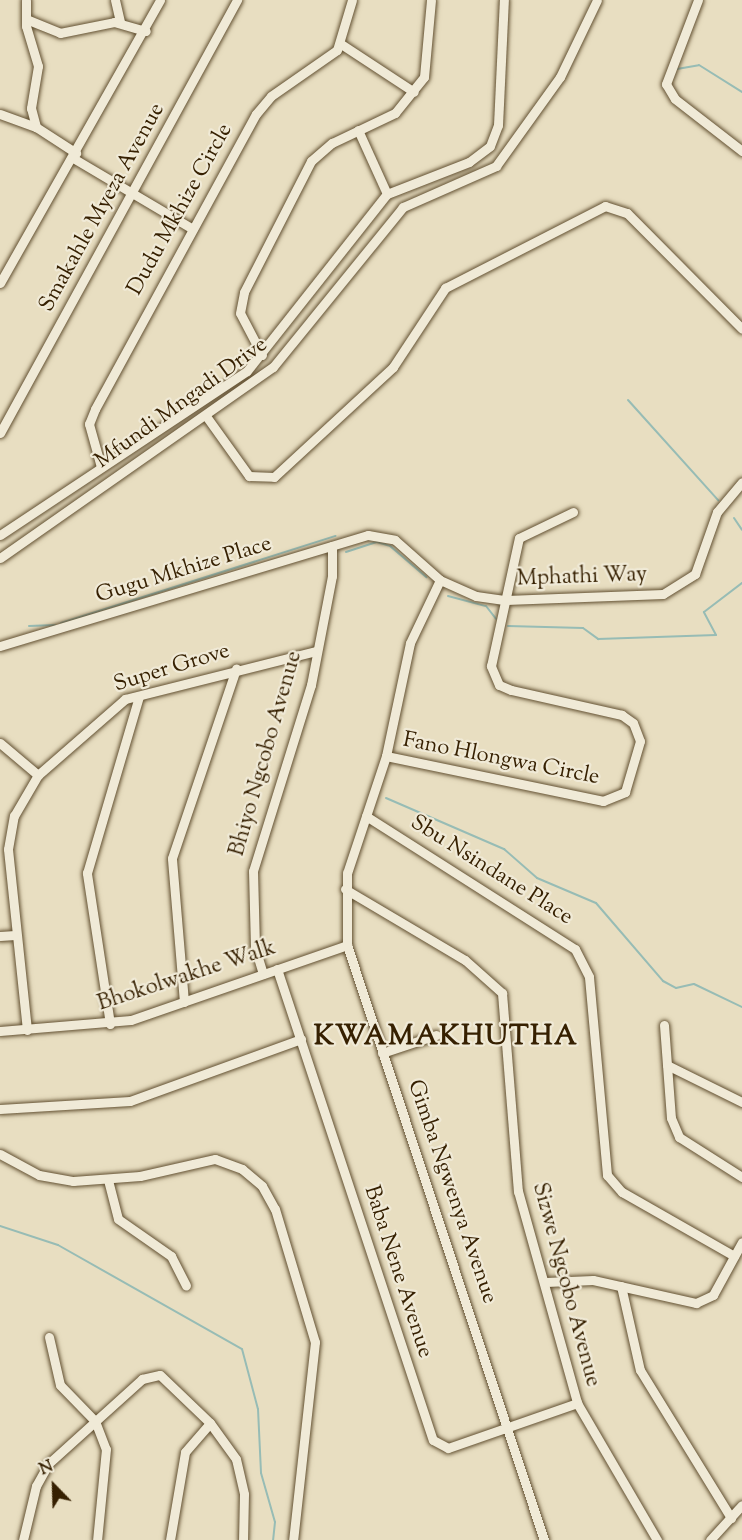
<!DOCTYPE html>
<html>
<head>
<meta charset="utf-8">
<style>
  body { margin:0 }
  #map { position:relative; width:742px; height:1540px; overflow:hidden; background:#e8dec1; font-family:"Sorts Mill Goudy",serif }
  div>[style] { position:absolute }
  .stream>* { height:2px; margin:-1px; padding:0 1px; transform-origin:1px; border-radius:1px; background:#97bcb5 }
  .roads { filter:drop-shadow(0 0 2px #625031) drop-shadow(0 0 2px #625031) }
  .minor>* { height:9px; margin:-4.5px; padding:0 4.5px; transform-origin:4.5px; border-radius:4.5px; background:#f0ead7 }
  span { translate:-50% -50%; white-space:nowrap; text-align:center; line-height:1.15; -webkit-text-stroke:4.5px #f0ead7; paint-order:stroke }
  .street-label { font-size:22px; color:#362001 }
  .district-label { font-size:28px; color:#362001; font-weight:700; letter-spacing:1.5px }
  .north { position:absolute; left:24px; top:1456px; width:60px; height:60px; -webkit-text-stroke:4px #f0ead7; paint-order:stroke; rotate:337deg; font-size:16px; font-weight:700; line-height:24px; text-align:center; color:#362001 }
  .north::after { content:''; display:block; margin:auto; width:21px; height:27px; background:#362001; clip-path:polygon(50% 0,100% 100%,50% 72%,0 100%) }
</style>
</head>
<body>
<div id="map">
  <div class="stream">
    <i style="left:677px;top:69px;width:22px;rotate:-10deg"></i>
    <i style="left:699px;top:65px;width:51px;rotate:32.1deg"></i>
    <i style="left:628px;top:400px;width:135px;rotate:48deg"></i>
    <i style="left:734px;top:518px;width:14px;rotate:56deg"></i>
    <i style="left:346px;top:552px;width:33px;rotate:-18deg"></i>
    <i style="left:377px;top:542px;width:14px;rotate:17deg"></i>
    <i style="left:390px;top:546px;width:48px;rotate:40.7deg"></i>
    <i style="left:448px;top:596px;width:39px;rotate:15deg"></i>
    <i style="left:486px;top:606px;width:16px;rotate:52deg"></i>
    <i style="left:61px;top:623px;width:288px;rotate:-17.6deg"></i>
    <i style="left:29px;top:626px;width:26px;rotate:-2deg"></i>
    <i style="left:508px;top:626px;width:75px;rotate:1.5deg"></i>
    <i style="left:583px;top:628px;width:19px;rotate:36deg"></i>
    <i style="left:598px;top:639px;width:118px;rotate:-1.9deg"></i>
    <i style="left:716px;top:635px;width:26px;rotate:-118deg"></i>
    <i style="left:704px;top:612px;width:48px;rotate:-37.3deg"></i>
    <i style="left:386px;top:798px;width:129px;rotate:23.4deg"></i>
    <i style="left:504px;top:849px;width:44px;rotate:41.3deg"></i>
    <i style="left:537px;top:878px;width:64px;rotate:23deg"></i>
    <i style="left:596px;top:903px;width:103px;rotate:49.3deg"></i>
    <i style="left:663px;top:981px;width:15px;rotate:28deg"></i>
    <i style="left:676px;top:988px;width:18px;rotate:-13deg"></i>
    <i style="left:694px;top:984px;width:53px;rotate:25.6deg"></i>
    <i style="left:0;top:1226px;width:61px;rotate:18.1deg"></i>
    <i style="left:58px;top:1245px;width:211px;rotate:29.5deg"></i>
    <i style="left:242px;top:1349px;width:62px;rotate:75.1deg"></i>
    <i style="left:258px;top:1409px;width:64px;rotate:87.3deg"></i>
    <i style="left:261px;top:1473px;width:51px;rotate:74.1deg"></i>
    <i style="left:275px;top:1522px;width:18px;rotate:96deg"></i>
  </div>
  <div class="roads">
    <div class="minor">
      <i style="left:26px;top:0;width:26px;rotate:90deg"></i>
      <i style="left:26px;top:26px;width:42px;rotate:73.3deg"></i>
      <i style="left:38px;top:66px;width:43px;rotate:99.5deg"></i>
      <i style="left:31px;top:108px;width:20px;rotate:75deg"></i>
      <i style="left:115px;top:0;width:23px;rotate:77deg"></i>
      <i style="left:698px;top:0;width:90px;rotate:110.9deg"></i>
      <i style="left:666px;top:84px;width:17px;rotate:59deg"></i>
      <i style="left:675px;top:99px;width:85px;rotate:37.8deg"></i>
      <i style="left:26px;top:19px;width:37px;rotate:22deg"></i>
      <i style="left:60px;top:33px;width:55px;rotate:-11.5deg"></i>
      <i style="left:114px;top:22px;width:33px;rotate:16deg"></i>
      <i style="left:341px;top:44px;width:87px;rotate:33.3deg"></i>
      <i style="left:0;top:114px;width:38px;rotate:20deg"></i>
      <i style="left:36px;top:127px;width:48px;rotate:33deg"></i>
      <i style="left:358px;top:130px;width:70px;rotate:65.6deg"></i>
      <i style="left:73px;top:158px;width:139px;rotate:30.6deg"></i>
      <i style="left:0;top:283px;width:325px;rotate:-60.5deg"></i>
      <i style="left:262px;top:355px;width:47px;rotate:-117.6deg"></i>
      <i style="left:240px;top:313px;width:21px;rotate:-79deg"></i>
      <i style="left:244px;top:292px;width:147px;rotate:-62.9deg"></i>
      <i style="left:311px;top:161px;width:28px;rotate:-41deg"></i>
      <i style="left:332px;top:143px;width:70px;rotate:-25.5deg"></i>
      <i style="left:395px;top:113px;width:46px;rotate:-51.1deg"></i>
      <i style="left:424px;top:77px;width:77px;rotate:-84.8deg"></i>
      <i style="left:206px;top:416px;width:74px;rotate:54.4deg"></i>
      <i style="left:249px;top:476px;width:25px;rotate:2deg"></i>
      <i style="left:274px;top:477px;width:162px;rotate:-42.7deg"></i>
      <i style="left:393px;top:367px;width:95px;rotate:-56.6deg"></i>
      <i style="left:445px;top:288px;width:180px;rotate:-27.1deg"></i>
      <i style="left:605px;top:206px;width:23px;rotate:18deg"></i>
      <i style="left:627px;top:213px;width:163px;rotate:45.2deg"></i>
      <i style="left:0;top:433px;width:494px;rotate:-61.3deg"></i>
      <i style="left:101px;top:467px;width:45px;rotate:-105.6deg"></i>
      <i style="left:89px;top:424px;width:16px;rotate:-68deg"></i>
      <i style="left:95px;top:409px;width:336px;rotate:-61.4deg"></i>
      <i style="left:256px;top:114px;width:23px;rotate:-50deg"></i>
      <i style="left:271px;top:96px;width:80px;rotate:-34.9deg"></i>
      <i style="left:337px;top:50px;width:52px;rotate:-73.3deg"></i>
      <i style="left:0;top:535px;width:296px;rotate:-33.6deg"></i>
      <i style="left:247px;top:371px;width:226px;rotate:-51.7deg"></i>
      <i style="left:387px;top:194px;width:88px;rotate:-21.3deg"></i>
      <i style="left:469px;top:162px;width:26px;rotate:-37deg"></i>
      <i style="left:490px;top:146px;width:22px;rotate:-69deg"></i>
      <i style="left:498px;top:125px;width:125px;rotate:-87.3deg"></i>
      <i style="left:0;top:558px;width:333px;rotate:-35deg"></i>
      <i style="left:273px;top:367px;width:206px;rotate:-50.9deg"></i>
      <i style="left:403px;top:207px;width:102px;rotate:-23.8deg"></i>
      <i style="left:496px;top:166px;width:110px;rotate:-54.3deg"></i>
      <i style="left:560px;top:77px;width:85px;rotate:-64.3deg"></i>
      <i style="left:440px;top:580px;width:70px;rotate:115.5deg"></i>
      <i style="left:410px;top:643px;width:116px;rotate:102deg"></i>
      <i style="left:386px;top:756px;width:123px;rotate:108.4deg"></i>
      <i style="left:347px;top:873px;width:72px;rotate:90deg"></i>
      <i style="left:347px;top:945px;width:627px;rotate:71.68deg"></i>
      <i style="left:0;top:646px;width:384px;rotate:-16.8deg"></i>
      <i style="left:368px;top:535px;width:27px;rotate:10deg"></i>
      <i style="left:395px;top:540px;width:60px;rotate:41.6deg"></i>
      <i style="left:440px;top:580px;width:39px;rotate:24deg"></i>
      <i style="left:476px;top:596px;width:30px;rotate:8deg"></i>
      <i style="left:506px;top:600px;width:157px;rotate:-2.2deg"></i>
      <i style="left:663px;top:594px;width:38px;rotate:-32deg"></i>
      <i style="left:695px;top:574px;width:66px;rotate:-70.5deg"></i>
      <i style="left:717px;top:512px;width:39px;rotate:-50deg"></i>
      <i style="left:0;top:743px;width:50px;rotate:40.1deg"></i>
      <i style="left:386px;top:756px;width:222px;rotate:11.7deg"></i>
      <i style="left:603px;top:801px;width:24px;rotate:-22deg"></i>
      <i style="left:625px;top:792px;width:53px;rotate:-73.6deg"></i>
      <i style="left:640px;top:741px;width:19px;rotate:-111deg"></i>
      <i style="left:633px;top:723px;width:14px;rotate:-144deg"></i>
      <i style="left:622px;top:715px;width:114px;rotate:-167.3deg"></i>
      <i style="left:511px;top:690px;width:13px;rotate:-157deg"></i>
      <i style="left:499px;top:685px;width:21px;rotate:-113deg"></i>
      <i style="left:491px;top:666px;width:131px;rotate:-77.7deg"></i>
      <i style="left:519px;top:538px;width:60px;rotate:-25.7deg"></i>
      <i style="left:366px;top:816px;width:248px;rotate:32.5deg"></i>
      <i style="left:575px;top:949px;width:31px;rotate:63deg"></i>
      <i style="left:589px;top:977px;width:199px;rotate:84.8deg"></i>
      <i style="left:607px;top:1175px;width:23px;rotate:49deg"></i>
      <i style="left:622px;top:1192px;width:129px;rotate:29.7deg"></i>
      <i style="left:345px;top:889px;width:139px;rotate:30.6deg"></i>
      <i style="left:465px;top:960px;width:50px;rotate:41.7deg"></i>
      <i style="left:502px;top:993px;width:199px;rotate:85.4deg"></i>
      <i style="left:518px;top:1191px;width:220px;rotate:74.4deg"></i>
      <i style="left:577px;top:1403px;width:159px;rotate:59.7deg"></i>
      <i style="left:0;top:936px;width:15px;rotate:-4deg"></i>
      <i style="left:277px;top:969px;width:496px;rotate:71.7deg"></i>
      <i style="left:433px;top:1440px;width:17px;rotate:28deg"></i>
      <i style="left:448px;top:1448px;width:137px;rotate:-19.2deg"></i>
      <i style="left:263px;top:974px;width:28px;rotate:-107deg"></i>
      <i style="left:255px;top:947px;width:76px;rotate:-91.5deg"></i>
      <i style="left:253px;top:871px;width:195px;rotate:-72.7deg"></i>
      <i style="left:311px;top:685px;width:111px;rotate:-79.1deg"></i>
      <i style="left:332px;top:576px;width:30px;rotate:-90deg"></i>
      <i style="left:184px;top:1002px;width:144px;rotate:-94.8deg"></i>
      <i style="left:172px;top:858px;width:200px;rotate:-71.3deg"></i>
      <i style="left:110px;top:1024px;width:153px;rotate:-98.7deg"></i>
      <i style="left:87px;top:873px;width:184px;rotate:-73.6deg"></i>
      <i style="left:664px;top:1025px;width:93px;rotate:85.7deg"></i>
      <i style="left:671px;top:1118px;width:21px;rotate:67deg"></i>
      <i style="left:679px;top:1137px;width:75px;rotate:32.4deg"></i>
      <i style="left:27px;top:1030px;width:182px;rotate:-96deg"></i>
      <i style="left:8px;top:849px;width:34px;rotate:-80deg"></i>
      <i style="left:14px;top:816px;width:48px;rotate:-59.7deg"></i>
      <i style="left:38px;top:775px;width:116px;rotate:-41.1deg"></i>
      <i style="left:125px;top:699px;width:197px;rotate:-14.1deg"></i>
      <i style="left:0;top:1031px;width:131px;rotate:-4.8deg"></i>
      <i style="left:131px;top:1020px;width:229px;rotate:-19.1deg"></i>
      <i style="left:382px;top:1053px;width:57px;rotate:-18.4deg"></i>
      <i style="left:667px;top:1065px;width:84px;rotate:26.3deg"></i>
      <i style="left:0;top:1109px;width:130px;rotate:-3.5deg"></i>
      <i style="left:130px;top:1101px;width:182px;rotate:-19.9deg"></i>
      <i style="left:0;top:1154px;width:44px;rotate:28.3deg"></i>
      <i style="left:39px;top:1175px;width:35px;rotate:10deg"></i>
      <i style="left:73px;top:1181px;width:67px;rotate:-4.3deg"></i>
      <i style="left:140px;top:1176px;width:77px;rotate:-12.8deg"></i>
      <i style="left:215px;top:1159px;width:29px;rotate:20deg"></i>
      <i style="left:242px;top:1169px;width:26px;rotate:40deg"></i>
      <i style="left:262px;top:1186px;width:26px;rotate:61deg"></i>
      <i style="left:275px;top:1209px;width:139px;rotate:73.3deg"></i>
      <i style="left:315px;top:1342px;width:199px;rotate:96.3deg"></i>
      <i style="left:108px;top:1180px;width:40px;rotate:75.6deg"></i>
      <i style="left:118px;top:1219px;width:65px;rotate:34.9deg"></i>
      <i style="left:171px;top:1256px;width:33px;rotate:63deg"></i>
      <i style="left:546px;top:1282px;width:47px;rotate:-2.4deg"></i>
      <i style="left:593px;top:1280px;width:106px;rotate:12.6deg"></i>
      <i style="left:696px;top:1303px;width:19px;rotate:-25deg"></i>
      <i style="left:713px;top:1295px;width:60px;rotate:-61.3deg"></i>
      <i style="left:621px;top:1286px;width:86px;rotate:77.3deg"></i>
      <i style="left:640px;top:1370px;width:174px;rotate:58.4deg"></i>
      <i style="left:49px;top:1337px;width:49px;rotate:77.1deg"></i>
      <i style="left:60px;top:1385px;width:50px;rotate:45.8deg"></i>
      <i style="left:95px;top:1421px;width:30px;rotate:69deg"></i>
      <i style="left:106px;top:1449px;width:91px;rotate:95.6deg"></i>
      <i style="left:23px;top:1540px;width:56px;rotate:-76.5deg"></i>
      <i style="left:36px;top:1486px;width:25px;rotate:-61deg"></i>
      <i style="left:48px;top:1464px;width:127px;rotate:-42.1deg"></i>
      <i style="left:142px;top:1379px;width:18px;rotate:-13deg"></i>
      <i style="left:160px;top:1375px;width:69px;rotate:43.8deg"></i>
      <i style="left:210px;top:1423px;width:44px;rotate:54.2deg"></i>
      <i style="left:236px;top:1459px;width:36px;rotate:77deg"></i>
      <i style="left:244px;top:1494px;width:46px;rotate:91.2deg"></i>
      <i style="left:170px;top:1540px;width:89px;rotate:-80.3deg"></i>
      <i style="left:185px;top:1452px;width:38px;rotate:-49deg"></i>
      <i style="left:710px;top:1540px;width:47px;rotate:-47.6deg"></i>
    </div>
  </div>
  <div class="street-label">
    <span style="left:103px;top:208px;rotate:-61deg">Smakahle Myeza Avenue</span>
    <span style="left:181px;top:210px;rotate:-61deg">Dudu Mkhize Circle</span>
    <span style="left:182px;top:404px;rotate:-36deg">Mfundi Mngadi Drive</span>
    <span style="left:184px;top:571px;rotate:-17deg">Gugu Mkhize Place</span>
    <span style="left:582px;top:578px;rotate:-2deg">Mphathi Way</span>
    <span style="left:172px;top:669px;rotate:-17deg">Super Grove</span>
    <span style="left:267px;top:754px;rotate:-74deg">Bhiyo Ngcobo Avenue</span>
    <span style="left:501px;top:760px;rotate:11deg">Fano Hlongwa Circle</span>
    <span style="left:491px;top:871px;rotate:32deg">Sbu Nsindane Place</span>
    <span style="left:187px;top:977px;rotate:-18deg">Bhokolwakhe Walk</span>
    <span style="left:451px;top:1192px;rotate:71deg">Gimba Ngwenya Avenue</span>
    <span style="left:397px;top:1272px;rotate:72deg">Baba Nene Avenue</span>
    <span style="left:565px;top:1285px;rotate:75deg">Sizwe Ngcobo Avenue</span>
  </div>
  <div class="district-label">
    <span style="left:446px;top:1037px">KWAMAKHUTHA</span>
  </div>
  <div class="north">N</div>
</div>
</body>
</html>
